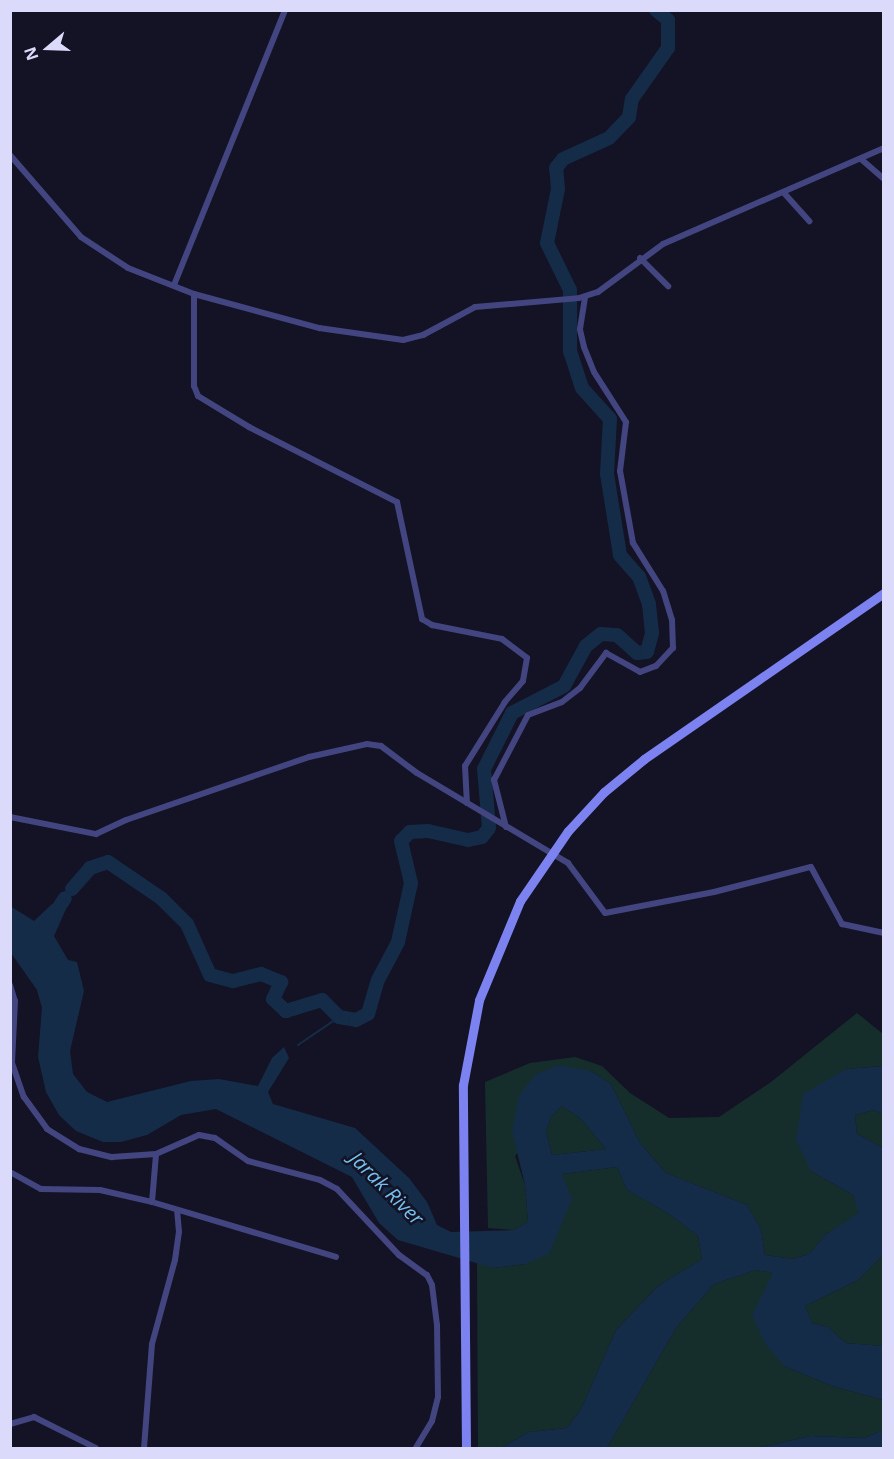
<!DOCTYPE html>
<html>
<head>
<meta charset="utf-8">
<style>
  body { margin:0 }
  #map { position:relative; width:894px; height:1459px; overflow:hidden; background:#141225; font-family:"Open Sans",sans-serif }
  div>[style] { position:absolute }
  .green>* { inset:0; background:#162e2b }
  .water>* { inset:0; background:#142c47 }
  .stream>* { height:2px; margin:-1px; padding:0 1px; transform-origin:1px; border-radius:1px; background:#142c47 }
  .river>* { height:14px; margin:-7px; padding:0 7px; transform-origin:7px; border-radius:7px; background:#142c47 }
  .street>* { height:6px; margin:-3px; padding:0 3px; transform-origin:3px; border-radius:3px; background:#42457f }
  .secondary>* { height:9px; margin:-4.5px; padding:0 4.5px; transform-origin:4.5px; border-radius:4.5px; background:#7c83f0 }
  span { translate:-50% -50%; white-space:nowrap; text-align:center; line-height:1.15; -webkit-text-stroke:5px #141225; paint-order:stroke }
  .water-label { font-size:20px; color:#74c1ef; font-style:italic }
  .frame { position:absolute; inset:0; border:12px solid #dbdafb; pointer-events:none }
  .north { position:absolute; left:18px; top:18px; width:60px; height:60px; -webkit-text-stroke:4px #141225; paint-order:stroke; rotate:251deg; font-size:16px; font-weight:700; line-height:24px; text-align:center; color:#dbdafb }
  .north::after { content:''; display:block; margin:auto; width:21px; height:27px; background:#dbdafb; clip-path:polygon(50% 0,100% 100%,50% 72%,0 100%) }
</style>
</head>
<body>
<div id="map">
  <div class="green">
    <i style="clip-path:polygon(857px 1013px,883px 1034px,883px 1066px,846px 1069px,811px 1171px,853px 1195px,860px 1213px,826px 1234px,809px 1254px,792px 1259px,765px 1255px,761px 1229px,747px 1205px,666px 1173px,640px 1143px,611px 1084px,591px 1071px,515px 1156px,525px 1185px,528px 1222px,514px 1230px,488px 1228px,485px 1082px,530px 1063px,575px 1057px,602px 1066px,630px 1093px,669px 1118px,719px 1117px,771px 1082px)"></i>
    <i style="clip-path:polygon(562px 1106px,581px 1119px,606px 1149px,552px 1155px,546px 1131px,551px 1117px)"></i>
    <i style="clip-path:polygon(874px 1110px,883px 1114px,883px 1148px,857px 1134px,855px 1115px)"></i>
    <i style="clip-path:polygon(617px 1167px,627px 1190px,669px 1214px,698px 1236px,702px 1259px,658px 1286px,616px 1330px,581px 1409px,567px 1428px,529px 1432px,501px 1448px,478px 1448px,477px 1260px,493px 1268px,525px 1264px,562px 1174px)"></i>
    <i style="clip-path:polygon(883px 1255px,883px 1346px,846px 1343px,828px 1327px,812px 1323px,805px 1306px,858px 1280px)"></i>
    <i style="clip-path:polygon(756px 1270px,774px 1273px,784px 1366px,832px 1386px,883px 1400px,883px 1430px,864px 1438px,811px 1436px,756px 1448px,607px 1448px,676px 1328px,714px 1284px)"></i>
  </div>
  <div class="water">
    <i style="clip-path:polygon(evenodd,52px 904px,66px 909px,54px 936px,68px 960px,77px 962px,84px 991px,70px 1051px,73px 1074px,87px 1092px,107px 1102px,191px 1081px,219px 1079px,258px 1086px,272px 1058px,284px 1047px,289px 1058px,268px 1092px,273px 1104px,355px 1128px,409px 1178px,427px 1202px,437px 1225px,451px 1232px,514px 1230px,528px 1222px,525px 1185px,512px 1131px,519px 1096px,535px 1075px,558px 1065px,591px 1071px,611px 1084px,640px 1143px,666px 1173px,747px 1205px,761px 1229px,765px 1255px,792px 1259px,809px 1254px,826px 1234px,859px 1213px,853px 1195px,811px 1171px,796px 1140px,803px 1094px,846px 1069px,883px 1066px,883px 1114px,874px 1110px,855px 1115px,857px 1134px,883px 1148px,883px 1255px,858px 1280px,805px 1306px,812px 1323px,828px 1327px,846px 1343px,883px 1346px,883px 1400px,832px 1386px,784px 1366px,764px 1342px,752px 1315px,773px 1273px,756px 1270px,714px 1284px,676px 1328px,607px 1448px,501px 1448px,529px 1432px,567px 1428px,581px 1409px,616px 1330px,658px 1286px,702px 1259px,698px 1236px,669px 1214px,627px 1190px,617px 1167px,562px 1174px,572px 1199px,549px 1254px,525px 1264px,493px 1268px,398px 1240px,379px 1223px,352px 1177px,216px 1109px,181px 1115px,147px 1135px,121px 1142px,103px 1142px,76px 1131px,59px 1115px,46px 1092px,38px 1057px,42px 1008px,37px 990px,11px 953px,10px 906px,34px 921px,52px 904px,562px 1106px,581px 1119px,606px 1149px,552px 1155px,546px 1131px,551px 1117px,562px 1106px)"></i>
    <i style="clip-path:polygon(883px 1430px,883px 1448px,756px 1448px,811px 1436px,864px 1438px)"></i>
  </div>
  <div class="stream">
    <i style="left:298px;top:1045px;width:50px;rotate:-34.3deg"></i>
  </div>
  <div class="river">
    <i style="left:72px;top:889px;width:28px;rotate:-49deg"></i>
    <i style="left:90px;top:868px;width:19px;rotate:-18deg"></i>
    <i style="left:108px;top:862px;width:64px;rotate:34.2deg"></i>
    <i style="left:161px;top:898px;width:37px;rotate:45deg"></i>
    <i style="left:187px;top:924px;width:56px;rotate:65.7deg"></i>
    <i style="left:210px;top:975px;width:24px;rotate:15deg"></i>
    <i style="left:233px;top:981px;width:29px;rotate:-14deg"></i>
    <i style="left:261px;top:974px;width:22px;rotate:22deg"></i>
    <i style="left:281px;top:982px;width:19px;rotate:115deg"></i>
    <i style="left:273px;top:999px;width:18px;rotate:43deg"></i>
    <i style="left:286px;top:1011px;width:38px;rotate:-17deg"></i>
    <i style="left:322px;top:1000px;width:24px;rotate:45deg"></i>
    <i style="left:339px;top:1017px;width:17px;rotate:10deg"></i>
    <i style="left:356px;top:1020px;width:13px;rotate:-27deg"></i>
    <i style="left:368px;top:1014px;width:35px;rotate:-74deg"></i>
    <i style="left:378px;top:980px;width:43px;rotate:-62.2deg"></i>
    <i style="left:398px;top:942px;width:60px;rotate:-77.6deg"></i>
    <i style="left:411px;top:883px;width:43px;rotate:-103.4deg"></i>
    <i style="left:401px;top:841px;width:13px;rotate:-45deg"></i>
    <i style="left:410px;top:832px;width:18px;rotate:-3deg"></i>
    <i style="left:428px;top:831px;width:41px;rotate:12.7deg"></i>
    <i style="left:468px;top:840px;width:14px;rotate:-12deg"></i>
    <i style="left:482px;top:837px;width:11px;rotate:-52deg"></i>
    <i style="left:489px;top:828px;width:59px;rotate:-94.8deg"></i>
    <i style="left:484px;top:769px;width:63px;rotate:-63.4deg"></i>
    <i style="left:512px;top:713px;width:59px;rotate:-27.4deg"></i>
    <i style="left:564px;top:686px;width:46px;rotate:-61.2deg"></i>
    <i style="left:586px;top:646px;width:19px;rotate:-39deg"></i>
    <i style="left:601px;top:634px;width:16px;rotate:4deg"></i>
    <i style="left:617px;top:635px;width:27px;rotate:42deg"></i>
    <i style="left:637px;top:653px;width:10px;rotate:-6deg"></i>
    <i style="left:647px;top:652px;width:20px;rotate:-75deg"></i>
    <i style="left:652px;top:633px;width:29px;rotate:-96deg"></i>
    <i style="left:649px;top:604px;width:29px;rotate:-110deg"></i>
    <i style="left:639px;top:577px;width:29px;rotate:-131deg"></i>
    <i style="left:620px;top:555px;width:82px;rotate:-99.1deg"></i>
    <i style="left:607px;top:474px;width:55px;rotate:-86.9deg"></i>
    <i style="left:610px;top:419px;width:42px;rotate:-132.1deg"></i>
    <i style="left:582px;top:388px;width:38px;rotate:-108deg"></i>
    <i style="left:570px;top:352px;width:62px;rotate:-90deg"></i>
    <i style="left:570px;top:290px;width:52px;rotate:-116.1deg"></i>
    <i style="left:547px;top:243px;width:55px;rotate:-78.5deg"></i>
    <i style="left:558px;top:189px;width:21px;rotate:-95deg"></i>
    <i style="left:556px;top:168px;width:11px;rotate:-52deg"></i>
    <i style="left:563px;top:159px;width:51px;rotate:-24.5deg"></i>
    <i style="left:609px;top:138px;width:29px;rotate:-46deg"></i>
    <i style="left:629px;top:117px;width:18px;rotate:-81deg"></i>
    <i style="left:632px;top:99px;width:62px;rotate:-54.8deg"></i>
    <i style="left:668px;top:48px;width:28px;rotate:-90deg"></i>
    <i style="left:668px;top:20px;width:16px;rotate:-140deg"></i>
    <i style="left:50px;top:921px;width:27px;rotate:-57deg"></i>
  </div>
  <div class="street">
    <i style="left:10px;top:155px;width:108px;rotate:49.1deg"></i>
    <i style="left:81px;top:237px;width:56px;rotate:33.4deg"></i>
    <i style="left:128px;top:268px;width:71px;rotate:21.5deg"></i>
    <i style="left:194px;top:294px;width:130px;rotate:15.2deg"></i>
    <i style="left:319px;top:328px;width:85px;rotate:8.1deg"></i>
    <i style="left:403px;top:340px;width:21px;rotate:-14deg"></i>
    <i style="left:423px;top:335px;width:59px;rotate:-28.3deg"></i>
    <i style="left:475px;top:307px;width:104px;rotate:-4.9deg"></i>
    <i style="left:579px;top:298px;width:20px;rotate:-18deg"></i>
    <i style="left:598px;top:292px;width:81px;rotate:-36.4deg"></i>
    <i style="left:663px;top:244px;width:241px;rotate:-23.5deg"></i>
    <i style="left:861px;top:159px;width:30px;rotate:41deg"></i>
    <i style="left:784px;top:193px;width:38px;rotate:48deg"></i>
    <i style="left:640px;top:258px;width:40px;rotate:45deg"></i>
    <i style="left:174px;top:285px;width:297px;rotate:-68deg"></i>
    <i style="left:194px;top:294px;width:92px;rotate:90deg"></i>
    <i style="left:194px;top:386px;width:11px;rotate:68deg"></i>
    <i style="left:198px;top:396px;width:60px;rotate:31.3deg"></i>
    <i style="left:249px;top:427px;width:166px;rotate:26.9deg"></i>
    <i style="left:397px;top:502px;width:120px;rotate:77.9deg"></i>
    <i style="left:422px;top:619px;width:12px;rotate:31deg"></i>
    <i style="left:432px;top:625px;width:71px;rotate:11.3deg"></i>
    <i style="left:502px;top:639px;width:31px;rotate:37deg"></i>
    <i style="left:527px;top:658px;width:23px;rotate:100deg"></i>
    <i style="left:523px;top:681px;width:28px;rotate:131deg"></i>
    <i style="left:505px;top:702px;width:75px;rotate:122deg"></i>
    <i style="left:465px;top:766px;width:37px;rotate:87deg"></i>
    <i style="left:10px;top:817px;width:88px;rotate:11.2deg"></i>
    <i style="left:96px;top:834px;width:33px;rotate:-25deg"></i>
    <i style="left:126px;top:820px;width:194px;rotate:-19deg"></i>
    <i style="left:309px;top:757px;width:59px;rotate:-12.6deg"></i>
    <i style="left:367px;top:744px;width:14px;rotate:8deg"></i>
    <i style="left:381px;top:746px;width:45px;rotate:36.9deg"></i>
    <i style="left:417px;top:773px;width:176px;rotate:30.8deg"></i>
    <i style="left:568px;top:863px;width:62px;rotate:53.5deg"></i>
    <i style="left:605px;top:913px;width:111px;rotate:-10.9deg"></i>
    <i style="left:714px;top:892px;width:100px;rotate:-14.5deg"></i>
    <i style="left:811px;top:867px;width:65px;rotate:61.5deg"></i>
    <i style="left:842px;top:924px;width:43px;rotate:12.1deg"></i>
    <i style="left:506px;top:827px;width:49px;rotate:-104.3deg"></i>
    <i style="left:494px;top:780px;width:73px;rotate:-62.4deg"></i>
    <i style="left:528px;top:715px;width:36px;rotate:-21deg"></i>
    <i style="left:562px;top:702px;width:23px;rotate:-38deg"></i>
    <i style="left:580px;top:688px;width:44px;rotate:-53.4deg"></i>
    <i style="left:606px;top:653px;width:39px;rotate:29deg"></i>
    <i style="left:640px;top:672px;width:17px;rotate:-21deg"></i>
    <i style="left:656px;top:666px;width:25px;rotate:-47deg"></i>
    <i style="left:673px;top:648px;width:28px;rotate:-92deg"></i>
    <i style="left:672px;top:620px;width:30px;rotate:-107deg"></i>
    <i style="left:663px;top:591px;width:57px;rotate:-122deg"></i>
    <i style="left:633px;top:543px;width:73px;rotate:-100.2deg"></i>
    <i style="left:620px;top:471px;width:49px;rotate:-83deg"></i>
    <i style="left:626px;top:422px;width:59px;rotate:-122.6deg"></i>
    <i style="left:594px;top:372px;width:27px;rotate:-112deg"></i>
    <i style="left:584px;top:347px;width:18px;rotate:-103deg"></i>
    <i style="left:580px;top:329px;width:32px;rotate:-81deg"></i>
    <i style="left:10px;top:985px;width:17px;rotate:73deg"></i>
    <i style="left:15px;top:1001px;width:62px;rotate:92.8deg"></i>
    <i style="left:12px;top:1063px;width:36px;rotate:71deg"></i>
    <i style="left:24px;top:1097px;width:39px;rotate:54deg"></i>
    <i style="left:47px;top:1129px;width:38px;rotate:32deg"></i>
    <i style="left:79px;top:1149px;width:34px;rotate:14deg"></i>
    <i style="left:112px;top:1157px;width:44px;rotate:-3.9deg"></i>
    <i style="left:156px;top:1154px;width:47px;rotate:-23.8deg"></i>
    <i style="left:199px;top:1135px;width:16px;rotate:11deg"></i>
    <i style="left:215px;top:1138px;width:40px;rotate:34.9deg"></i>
    <i style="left:248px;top:1161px;width:74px;rotate:14.8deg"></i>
    <i style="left:320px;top:1180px;width:19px;rotate:28deg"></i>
    <i style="left:337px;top:1189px;width:91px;rotate:46.8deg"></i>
    <i style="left:399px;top:1255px;width:34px;rotate:36deg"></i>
    <i style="left:427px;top:1275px;width:11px;rotate:63deg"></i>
    <i style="left:432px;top:1285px;width:40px;rotate:82.9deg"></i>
    <i style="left:437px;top:1325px;width:72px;rotate:89.2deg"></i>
    <i style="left:438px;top:1397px;width:25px;rotate:104deg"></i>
    <i style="left:432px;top:1421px;width:31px;rotate:121deg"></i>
    <i style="left:10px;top:1172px;width:35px;rotate:29deg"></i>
    <i style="left:41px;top:1189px;width:59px;rotate:1deg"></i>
    <i style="left:100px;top:1190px;width:53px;rotate:13deg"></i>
    <i style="left:152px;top:1202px;width:192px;rotate:16.6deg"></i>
    <i style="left:152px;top:1202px;width:48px;rotate:-85.2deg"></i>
    <i style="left:10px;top:1424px;width:25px;rotate:-16deg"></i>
    <i style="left:34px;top:1417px;width:69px;rotate:26.6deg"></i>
    <i style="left:144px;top:1448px;width:104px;rotate:-85.6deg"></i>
    <i style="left:152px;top:1344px;width:87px;rotate:-74.7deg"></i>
    <i style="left:175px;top:1260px;width:28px;rotate:-82deg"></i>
    <i style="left:179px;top:1232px;width:22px;rotate:-95deg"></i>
  </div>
  <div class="secondary">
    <i style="left:466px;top:1448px;width:363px;rotate:-90.5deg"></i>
    <i style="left:463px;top:1085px;width:86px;rotate:-79.3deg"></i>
    <i style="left:479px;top:1000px;width:107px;rotate:-67.5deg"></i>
    <i style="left:520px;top:901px;width:85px;rotate:-55.6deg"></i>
    <i style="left:568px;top:831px;width:53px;rotate:-47.3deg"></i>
    <i style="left:604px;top:792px;width:52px;rotate:-39.5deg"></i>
    <i style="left:644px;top:759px;width:292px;rotate:-34.7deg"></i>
  </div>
  <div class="water-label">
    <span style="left:387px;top:1188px;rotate:45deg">Jarak River</span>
  </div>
  <div class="frame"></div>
  <div class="north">N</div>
</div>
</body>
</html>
